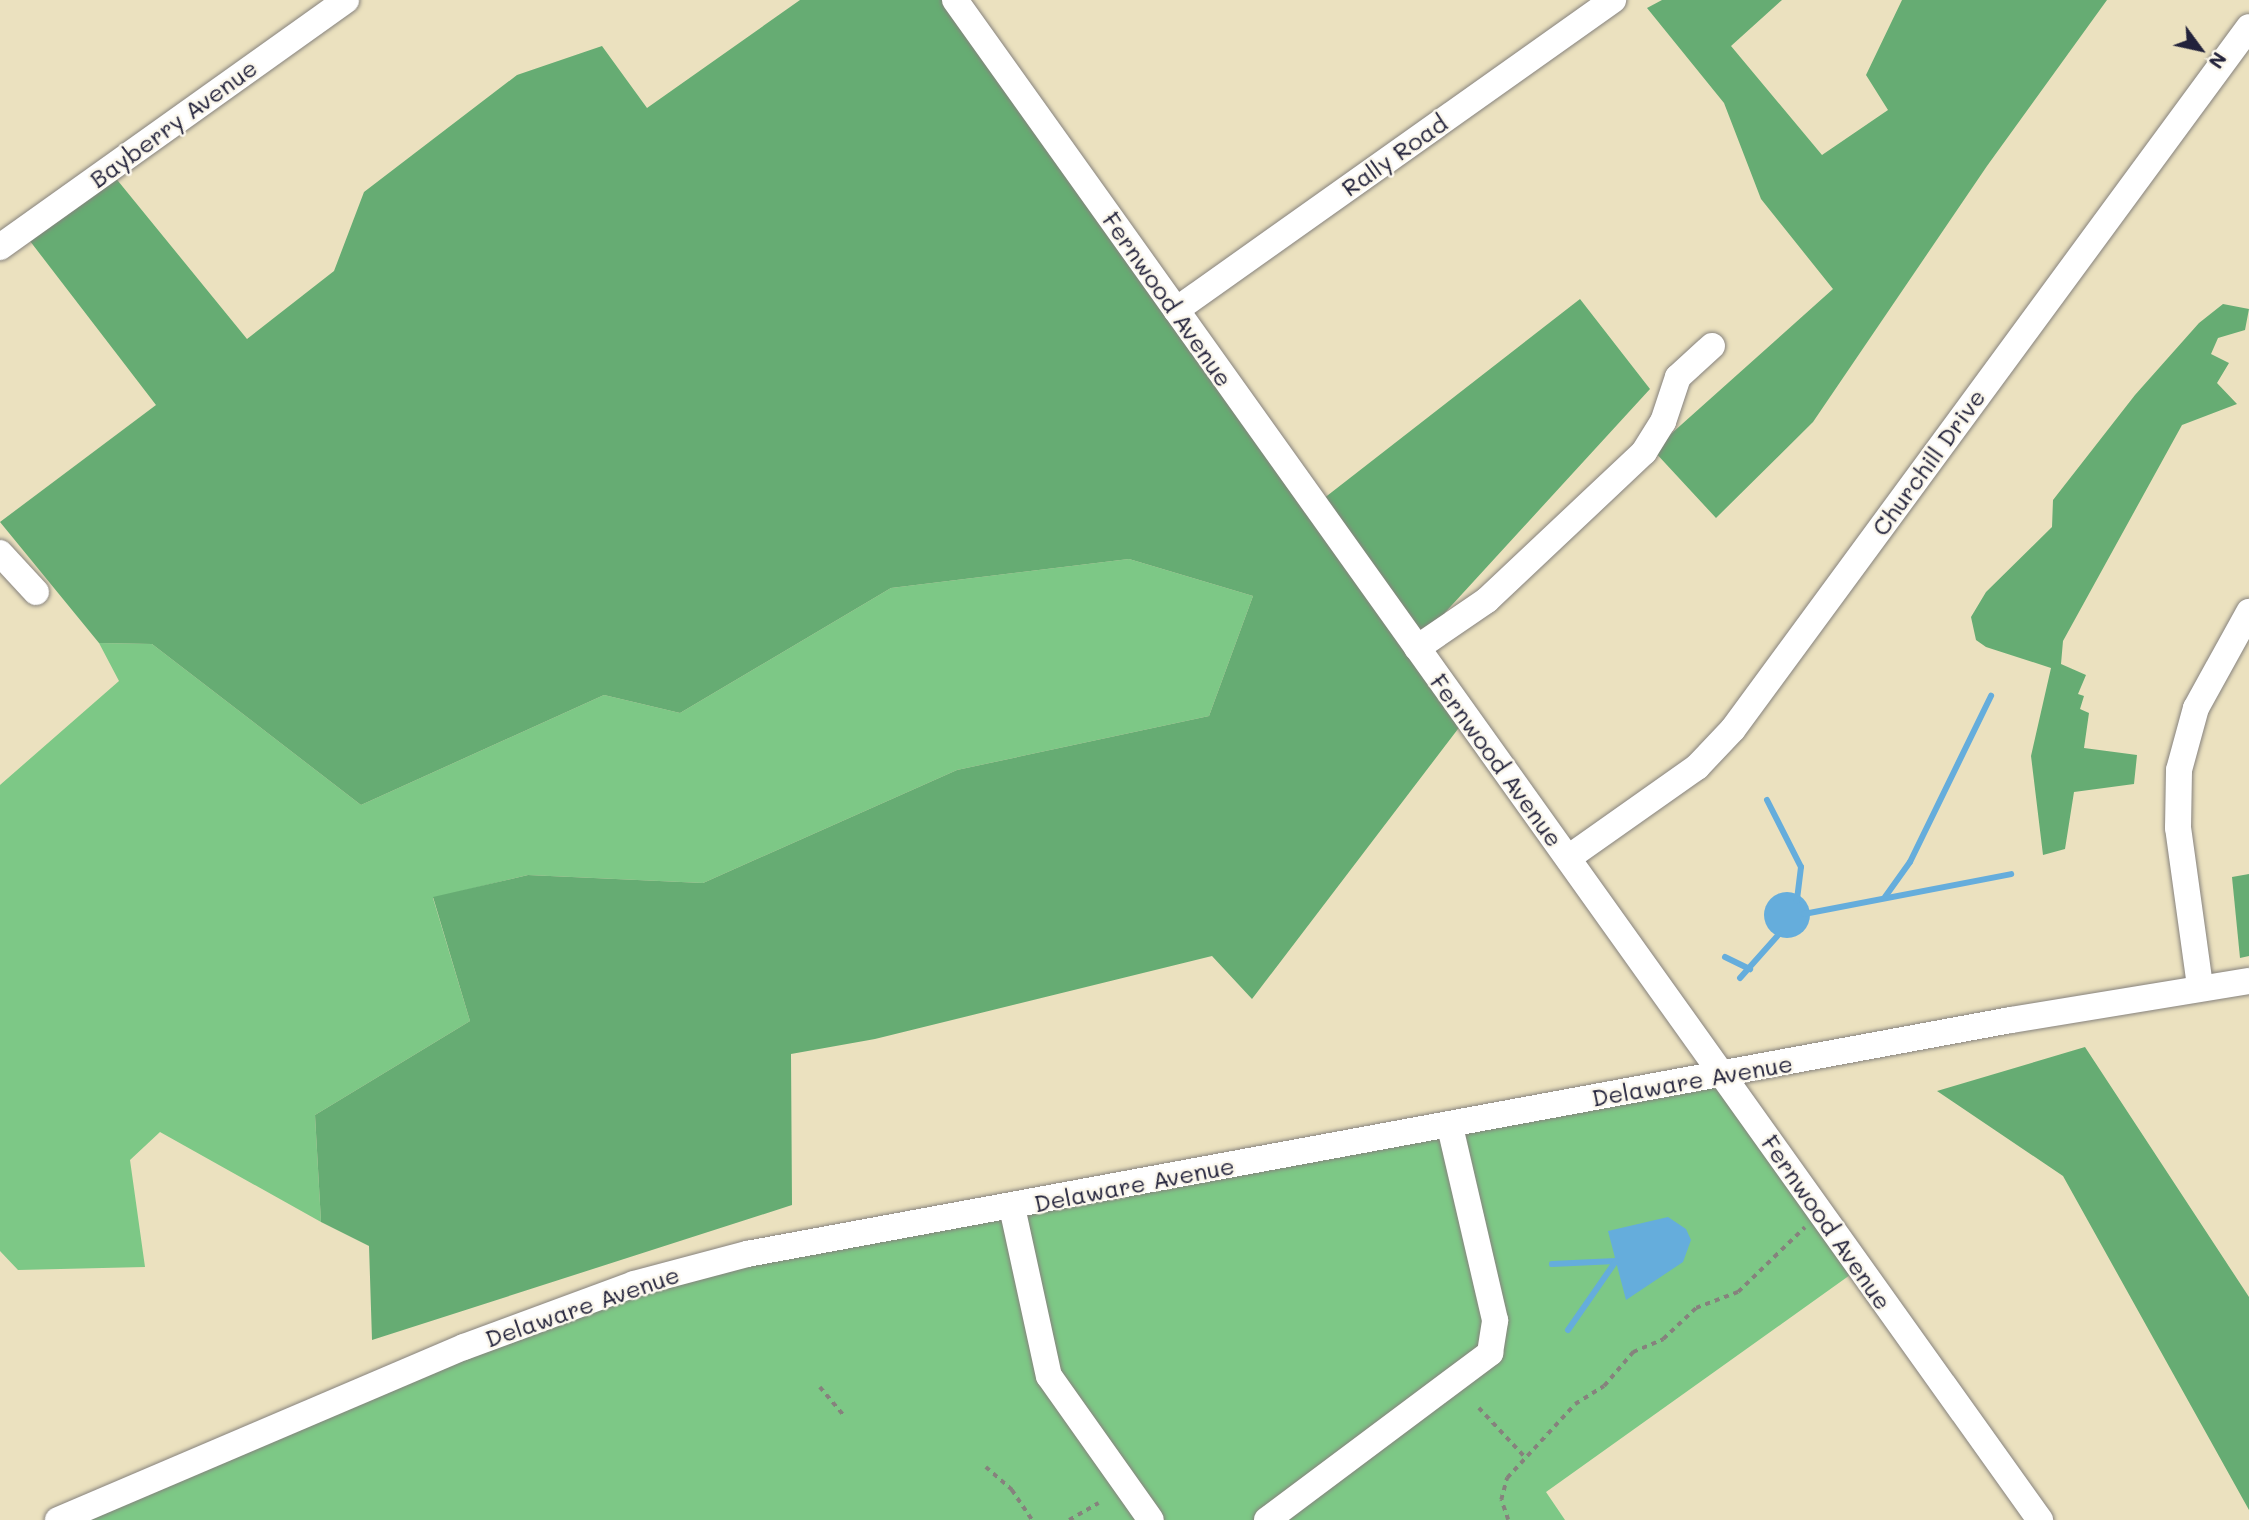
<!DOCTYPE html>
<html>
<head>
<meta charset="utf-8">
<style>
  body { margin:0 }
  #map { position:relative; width:2249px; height:1520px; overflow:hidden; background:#ebe1bf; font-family:Mali,sans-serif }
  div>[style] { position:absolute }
  .green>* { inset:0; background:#7dc886 }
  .forest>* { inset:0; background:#66ac73 }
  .water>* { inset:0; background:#65addc }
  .round { border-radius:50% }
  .stream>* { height:6px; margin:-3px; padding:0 3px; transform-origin:3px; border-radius:3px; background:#65addc }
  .path>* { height:3.5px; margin-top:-1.75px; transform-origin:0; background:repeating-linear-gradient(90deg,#86827d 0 5px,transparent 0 10px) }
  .roads { filter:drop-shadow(0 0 2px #86827d) drop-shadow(0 0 2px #86827d) }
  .minor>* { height:26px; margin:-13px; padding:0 13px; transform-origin:13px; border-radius:13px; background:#fff }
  span { translate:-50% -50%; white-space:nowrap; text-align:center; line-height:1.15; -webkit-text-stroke:5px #fbf7ec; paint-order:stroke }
  .street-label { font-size:24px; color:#22223b }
  .north { position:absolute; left:2165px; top:14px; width:70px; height:70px; -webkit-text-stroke:5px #fbf7ec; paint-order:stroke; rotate:123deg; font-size:19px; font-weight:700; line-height:28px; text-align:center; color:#22223b }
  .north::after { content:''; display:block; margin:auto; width:24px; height:32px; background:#22223b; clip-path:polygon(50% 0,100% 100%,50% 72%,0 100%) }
</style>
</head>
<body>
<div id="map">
  <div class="green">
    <i style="clip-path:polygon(1129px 559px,1253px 596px,1209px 716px,957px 770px,703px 883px,528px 875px,433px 898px,470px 1021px,315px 1115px,321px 1222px,160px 1132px,130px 1160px,145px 1267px,18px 1270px,0 1251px,0 785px,119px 681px,99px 643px,152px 644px,361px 805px,604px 695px,680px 713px,891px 588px)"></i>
    <i style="clip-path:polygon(1724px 1073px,1857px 1270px,1546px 1492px,1565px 1520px,60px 1520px,597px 1296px)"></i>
  </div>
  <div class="forest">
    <i style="clip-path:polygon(800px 0,951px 0,1305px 513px,1580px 299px,1650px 389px,1408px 653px,1461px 725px,1252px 999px,1212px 956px,875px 1039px,791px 1054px,792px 1205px,372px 1340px,369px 1246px,321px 1222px,315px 1115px,470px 1021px,433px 897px,528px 875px,703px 883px,957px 770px,1209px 716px,1253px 596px,1129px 559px,891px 588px,680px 713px,604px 695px,361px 805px,152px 644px,99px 643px,0 522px,156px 405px,20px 228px,105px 165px,247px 339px,334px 271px,364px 192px,517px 75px,602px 46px,647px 108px)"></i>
    <i style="clip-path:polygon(1662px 0,1782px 0,1731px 46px,1822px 155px,1888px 110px,1866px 75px,1902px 0,2107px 0,1987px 166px,1813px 422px,1716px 518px,1653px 450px,1833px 289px,1761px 199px,1724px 103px,1647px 8px)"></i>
    <i style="clip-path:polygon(2223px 304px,2249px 309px,2245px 330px,2218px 338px,2211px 354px,2229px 363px,2217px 383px,2237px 404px,2182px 425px,2063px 641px,2061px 664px,2086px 675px,2078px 694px,2084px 696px,2080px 709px,2089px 713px,2084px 748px,2137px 755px,2134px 784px,2074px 792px,2065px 849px,2043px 855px,2031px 756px,2051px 668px,1986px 647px,1976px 640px,1971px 617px,1986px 592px,2052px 527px,2053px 500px,2135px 395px,2199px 323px)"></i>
    <i style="clip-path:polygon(2249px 874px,2249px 956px,2240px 958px,2232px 877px)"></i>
    <i style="clip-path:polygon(2085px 1047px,2249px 1297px,2249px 1510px,2063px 1176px,1937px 1091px)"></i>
  </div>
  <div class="water">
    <i class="round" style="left:1764px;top:892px;width:46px;height:46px"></i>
    <i style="clip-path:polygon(1668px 1217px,1686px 1229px,1691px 1240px,1683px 1262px,1626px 1300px,1608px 1231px)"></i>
  </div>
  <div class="stream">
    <i style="left:1767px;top:800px;width:75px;rotate:63.1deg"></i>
    <i style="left:1801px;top:867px;width:34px;rotate:97deg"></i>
    <i style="left:1885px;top:897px;width:43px;rotate:-54.5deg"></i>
    <i style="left:1910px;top:862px;width:185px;rotate:-64deg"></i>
    <i style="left:1804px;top:914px;width:211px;rotate:-10.9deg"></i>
    <i style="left:1725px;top:957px;width:28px;rotate:26deg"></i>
    <i style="left:1740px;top:978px;width:59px;rotate:-48.4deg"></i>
    <i style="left:1552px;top:1264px;width:64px;rotate:-2.7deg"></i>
    <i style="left:1568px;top:1330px;width:84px;rotate:-55.2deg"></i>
  </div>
  <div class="path">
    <i style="left:820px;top:1387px;width:38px;rotate:50deg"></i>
    <i style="left:1479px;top:1408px;width:67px;rotate:46.8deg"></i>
    <i style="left:986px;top:1467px;width:35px;rotate:41deg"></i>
    <i style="left:1012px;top:1490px;width:36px;rotate:56deg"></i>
    <i style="left:1069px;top:1520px;width:34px;rotate:-30deg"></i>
    <i style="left:1508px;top:1520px;width:21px;rotate:-109deg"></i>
    <i style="left:1501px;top:1500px;width:23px;rotate:-75deg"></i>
    <i style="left:1507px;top:1478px;width:100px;rotate:-47.4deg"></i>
    <i style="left:1575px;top:1404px;width:34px;rotate:-32deg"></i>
    <i style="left:1604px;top:1386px;width:45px;rotate:-49.5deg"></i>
    <i style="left:1633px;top:1352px;width:33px;rotate:-23deg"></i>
    <i style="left:1663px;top:1339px;width:45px;rotate:-43.2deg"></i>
    <i style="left:1696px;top:1308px;width:45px;rotate:-20.9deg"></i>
    <i style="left:1738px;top:1292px;width:93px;rotate:-44.1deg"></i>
  </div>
  <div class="roads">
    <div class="minor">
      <i style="left:955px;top:0;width:1868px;rotate:54.48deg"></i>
      <i style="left:0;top:247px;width:425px;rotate:-35.5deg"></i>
      <i style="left:1176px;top:310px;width:536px;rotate:-35.35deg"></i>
      <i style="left:0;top:553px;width:53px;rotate:47.3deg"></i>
      <i style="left:1417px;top:648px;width:85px;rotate:-34.4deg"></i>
      <i style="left:1487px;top:600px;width:216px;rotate:-43.3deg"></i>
      <i style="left:1644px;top:452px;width:36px;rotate:-58deg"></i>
      <i style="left:1663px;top:422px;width:47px;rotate:-71.6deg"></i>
      <i style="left:1678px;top:377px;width:46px;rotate:-42.4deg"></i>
      <i style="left:1568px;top:858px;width:158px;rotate:-35.2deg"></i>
      <i style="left:1697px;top:767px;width:52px;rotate:-46.5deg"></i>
      <i style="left:1733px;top:729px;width:871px;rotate:-53.68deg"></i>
      <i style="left:2200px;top:986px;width:160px;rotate:-97.9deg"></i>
      <i style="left:2178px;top:828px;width:58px;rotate:-89deg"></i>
      <i style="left:2179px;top:770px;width:64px;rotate:-74.7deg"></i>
      <i style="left:2196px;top:708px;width:110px;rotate:-61.1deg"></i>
      <i style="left:1012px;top:1207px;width:173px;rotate:77.7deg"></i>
      <i style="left:1049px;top:1376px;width:176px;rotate:54.7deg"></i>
      <i style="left:58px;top:1520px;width:441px;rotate:-23.1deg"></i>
      <i style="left:464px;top:1347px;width:181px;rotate:-20.3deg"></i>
      <i style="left:634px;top:1284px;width:117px;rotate:-14.9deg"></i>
      <i style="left:747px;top:1254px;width:1285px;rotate:-10.49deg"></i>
      <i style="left:2011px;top:1020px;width:241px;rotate:-9.3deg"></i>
      <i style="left:1267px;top:1520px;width:279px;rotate:-36.8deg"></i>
      <i style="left:1490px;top:1353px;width:33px;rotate:-81deg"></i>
      <i style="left:1495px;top:1320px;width:199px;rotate:-103.1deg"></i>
    </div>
  </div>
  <div class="street-label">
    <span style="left:173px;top:123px;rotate:-36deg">Bayberry Avenue</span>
    <span style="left:1394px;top:155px;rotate:-35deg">Rally Road</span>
    <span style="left:1168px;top:299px;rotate:55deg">Fernwood Avenue</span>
    <span style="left:1928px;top:462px;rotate:-54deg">Churchill Drive</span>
    <span style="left:1497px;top:760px;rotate:54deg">Fernwood Avenue</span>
    <span style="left:1692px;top:1080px;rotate:-10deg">Delaware Avenue</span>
    <span style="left:1134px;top:1184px;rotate:-11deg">Delaware Avenue</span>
    <span style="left:1827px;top:1222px;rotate:55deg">Fernwood Avenue</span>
    <span style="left:582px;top:1306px;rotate:-19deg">Delaware Avenue</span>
  </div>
  <div class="north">N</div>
</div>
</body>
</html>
